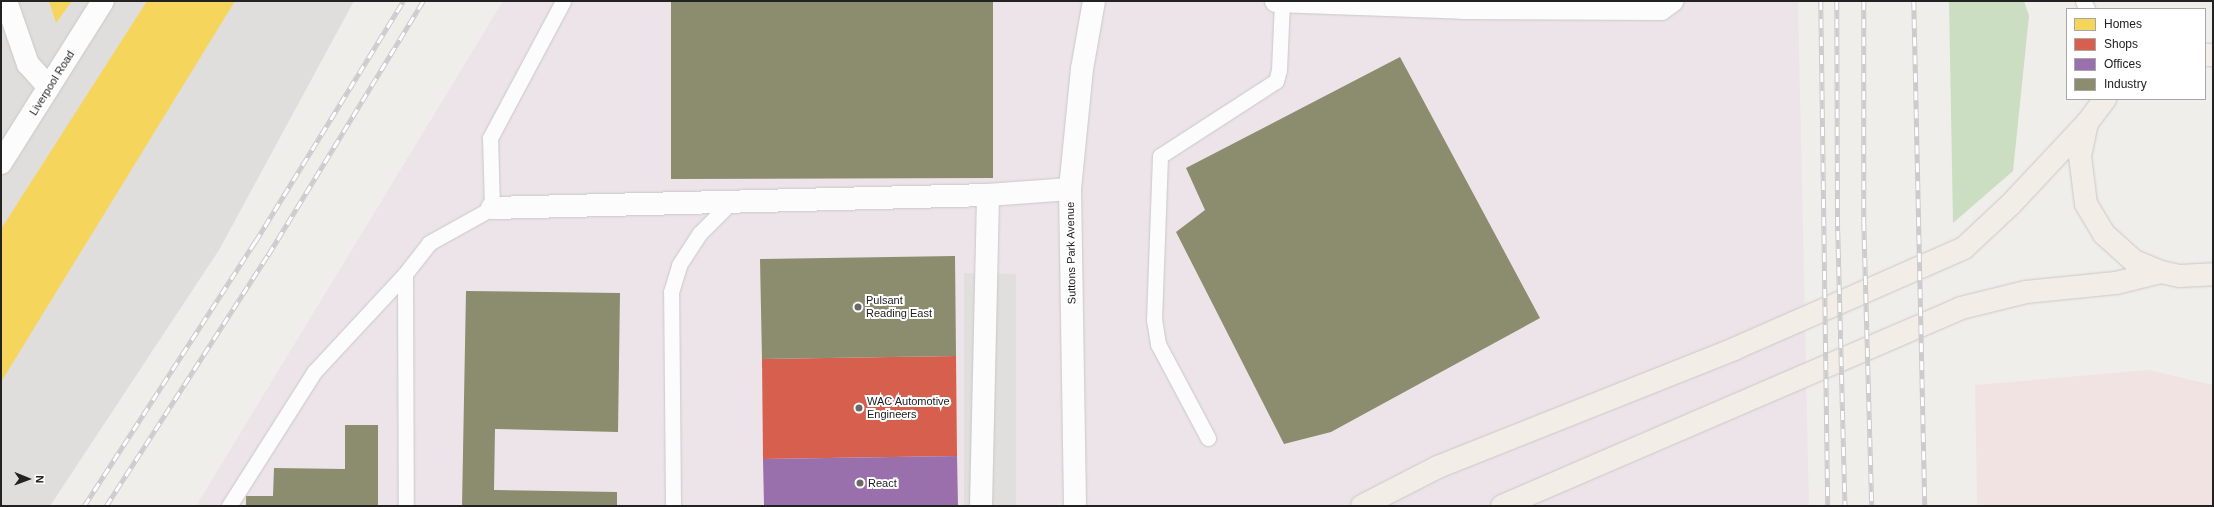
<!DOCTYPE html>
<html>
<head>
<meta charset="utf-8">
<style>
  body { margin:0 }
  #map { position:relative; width:2214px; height:507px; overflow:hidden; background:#f0eeeb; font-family:Helvetica,sans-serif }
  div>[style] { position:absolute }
  .residential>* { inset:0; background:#dfdedc }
  .commercial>* { inset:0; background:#f1e3e1 }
  .industrial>* { inset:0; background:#ede4e9 }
  .forest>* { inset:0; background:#cbdec1 }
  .parking>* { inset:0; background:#e0dfde }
  .homes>* { inset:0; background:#f6d55c }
  .shops>* { inset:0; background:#d6604d }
  .offices>* { inset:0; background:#9970ab }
  .industry>* { inset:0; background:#8c8c6e }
  .roads { filter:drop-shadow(0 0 1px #c9c8c7) drop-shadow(0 0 1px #c9c8c7) }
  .service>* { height:15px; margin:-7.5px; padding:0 7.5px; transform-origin:7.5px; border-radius:7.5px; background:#fdfcfc }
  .minor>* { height:22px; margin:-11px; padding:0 11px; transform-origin:11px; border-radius:11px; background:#fdfcfc }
  .primary>* { height:22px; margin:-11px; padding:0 11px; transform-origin:11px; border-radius:11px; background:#f3ede7 }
  .rail>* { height:4.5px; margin-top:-2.25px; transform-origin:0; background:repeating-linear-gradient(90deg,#fff 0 9px,#ccc 0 18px); box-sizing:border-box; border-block:1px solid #ccc }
  .dots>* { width:11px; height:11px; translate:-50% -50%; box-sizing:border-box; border:2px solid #fff; border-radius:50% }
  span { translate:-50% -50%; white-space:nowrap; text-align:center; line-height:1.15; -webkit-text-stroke:4px #fff; paint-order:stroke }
  .street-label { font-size:11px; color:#222 }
  .poi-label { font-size:11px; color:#222 }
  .left { translate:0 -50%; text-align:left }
  .frame { position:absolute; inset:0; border:2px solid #222; pointer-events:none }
  .legend { position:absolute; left:2066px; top:8px; width:140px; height:92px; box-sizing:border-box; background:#fff; border:1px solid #a7a7a7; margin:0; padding:5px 7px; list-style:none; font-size:12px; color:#222 }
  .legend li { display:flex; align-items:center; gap:8px; height:20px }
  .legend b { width:20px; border:1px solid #a7a7a7 }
  .north { position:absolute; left:8px; top:459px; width:40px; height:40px; -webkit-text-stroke:3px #fff; paint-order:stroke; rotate:91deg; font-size:11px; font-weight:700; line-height:16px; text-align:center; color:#222 }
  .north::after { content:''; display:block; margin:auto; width:14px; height:18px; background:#222; clip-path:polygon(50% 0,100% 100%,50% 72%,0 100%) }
</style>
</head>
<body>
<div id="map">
  <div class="residential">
    <i style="clip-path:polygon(1px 1px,354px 1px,219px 250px,50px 506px,1px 506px)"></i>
  </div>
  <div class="commercial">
    <i style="clip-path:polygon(2149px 370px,2213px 385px,2213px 506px,1977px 506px,1975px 385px)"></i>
  </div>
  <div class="industrial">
    <i style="clip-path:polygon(503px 1px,1798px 1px,1809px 506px,196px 506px)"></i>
  </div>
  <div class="forest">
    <i style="clip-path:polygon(1949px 1px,2024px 1px,2029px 16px,2013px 171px,1953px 223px)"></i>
  </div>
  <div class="parking">
    <i style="clip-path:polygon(964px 273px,1016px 274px,1016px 506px,964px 506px)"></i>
  </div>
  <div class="homes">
    <i style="clip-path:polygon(49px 1px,72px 1px,56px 23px)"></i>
    <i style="clip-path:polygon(147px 1px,235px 1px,1px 382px,1px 229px)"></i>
  </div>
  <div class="shops">
    <i style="clip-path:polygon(956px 356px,957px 456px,763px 459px,762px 359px)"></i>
  </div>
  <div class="offices">
    <i style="clip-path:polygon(957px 456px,958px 506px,764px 506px,763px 459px)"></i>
  </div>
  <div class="industry">
    <i style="clip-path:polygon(671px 1px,993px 1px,993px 178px,671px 179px)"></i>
    <i style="clip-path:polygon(1400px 57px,1540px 318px,1331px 432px,1284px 444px,1176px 232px,1205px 210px,1186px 168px)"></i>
    <i style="clip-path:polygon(955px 256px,956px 356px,762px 359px,760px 259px)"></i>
    <i style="clip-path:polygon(466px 291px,620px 293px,618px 432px,495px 429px,494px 490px,617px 492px,617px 506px,462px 506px)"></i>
    <i style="clip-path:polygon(345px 425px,378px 425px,378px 506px,246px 506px,246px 496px,273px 496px,274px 468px,345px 469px)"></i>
  </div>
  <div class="roads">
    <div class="service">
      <i style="left:2083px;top:1px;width:9px;rotate:63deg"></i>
      <i style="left:405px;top:274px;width:232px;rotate:89.8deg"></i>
      <i style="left:1208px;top:438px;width:106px;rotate:-118deg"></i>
      <i style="left:1158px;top:344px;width:24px;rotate:-99deg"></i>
      <i style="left:1154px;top:320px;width:164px;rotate:-87.9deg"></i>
      <i style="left:1160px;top:156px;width:138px;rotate:-32.9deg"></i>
      <i style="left:1276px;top:81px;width:11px;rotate:-75deg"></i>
      <i style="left:1279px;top:70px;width:69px;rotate:-87.5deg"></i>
      <i style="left:229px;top:506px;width:159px;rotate:-57.6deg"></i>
      <i style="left:314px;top:372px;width:134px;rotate:-47.1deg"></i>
      <i style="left:405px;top:274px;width:39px;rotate:-52deg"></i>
      <i style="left:429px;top:243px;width:72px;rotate:-29.1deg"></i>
      <i style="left:492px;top:208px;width:70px;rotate:-91.6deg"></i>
      <i style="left:490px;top:138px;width:155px;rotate:-61.9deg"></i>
      <i style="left:673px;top:506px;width:214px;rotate:-90.5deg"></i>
      <i style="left:671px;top:292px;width:28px;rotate:-73deg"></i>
      <i style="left:679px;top:265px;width:38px;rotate:-57deg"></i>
      <i style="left:700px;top:233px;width:44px;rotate:-45deg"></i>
    </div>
    <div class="minor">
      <i style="left:6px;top:1px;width:67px;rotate:70.8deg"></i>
      <i style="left:28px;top:64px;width:31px;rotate:48deg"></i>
      <i style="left:1276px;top:1px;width:187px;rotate:2.1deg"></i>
      <i style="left:1463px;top:8px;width:198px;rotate:0.3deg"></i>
      <i style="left:1661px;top:9px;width:14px;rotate:-36deg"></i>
      <i style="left:1px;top:163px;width:191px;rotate:-57.8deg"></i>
      <i style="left:492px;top:208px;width:496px;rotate:-1.5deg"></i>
      <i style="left:981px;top:506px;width:311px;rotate:-88.7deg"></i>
      <i style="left:988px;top:195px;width:82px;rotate:-4.2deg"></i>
      <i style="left:1075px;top:506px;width:317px;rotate:-90.9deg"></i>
      <i style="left:1070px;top:189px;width:121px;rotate:-84.3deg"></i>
      <i style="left:1082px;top:69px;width:69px;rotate:-80deg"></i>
    </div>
    <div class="primary">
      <i style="left:2205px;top:55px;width:8px"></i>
      <i style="left:2087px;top:123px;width:34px;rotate:102deg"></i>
      <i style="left:2080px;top:156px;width:48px;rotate:82.9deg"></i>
      <i style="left:2086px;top:204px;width:35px;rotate:59deg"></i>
      <i style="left:2104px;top:234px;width:40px;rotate:42deg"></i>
      <i style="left:2134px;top:261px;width:29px;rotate:22deg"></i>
      <i style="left:2161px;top:272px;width:19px;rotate:12deg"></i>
      <i style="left:2180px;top:276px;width:33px;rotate:-3deg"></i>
      <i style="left:1362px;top:506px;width:85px;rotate:-27.2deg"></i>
      <i style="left:1438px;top:467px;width:319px;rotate:-21.7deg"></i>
      <i style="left:1734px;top:349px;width:251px;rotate:-23.7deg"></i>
      <i style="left:1964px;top:248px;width:64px;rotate:-43.1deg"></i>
      <i style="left:2011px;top:204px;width:111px;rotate:-46.8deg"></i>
      <i style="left:2087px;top:123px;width:30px;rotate:-53deg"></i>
      <i style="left:1502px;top:506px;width:500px;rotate:-23.3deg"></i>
      <i style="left:1961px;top:308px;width:67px;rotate:-13.8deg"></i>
      <i style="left:2026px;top:292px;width:90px;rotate:-5.7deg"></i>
      <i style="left:2116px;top:283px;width:46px;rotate:-13.7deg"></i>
    </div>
  </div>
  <div class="rail">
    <i style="left:1821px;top:1px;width:505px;rotate:89.21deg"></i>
    <i style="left:1837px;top:1px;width:230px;rotate:89.8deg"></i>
    <i style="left:1838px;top:231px;width:275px;rotate:88.5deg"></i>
    <i style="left:1864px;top:1px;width:221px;rotate:90deg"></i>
    <i style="left:1864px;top:222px;width:284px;rotate:88.4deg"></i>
    <i style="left:1914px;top:1px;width:505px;rotate:88.75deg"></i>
    <i style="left:84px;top:506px;width:315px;rotate:-57.1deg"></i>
    <i style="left:255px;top:242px;width:283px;rotate:-58.4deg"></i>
    <i style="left:106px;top:506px;width:299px;rotate:-57.2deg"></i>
    <i style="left:268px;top:255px;width:298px;rotate:-58.6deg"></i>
  </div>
  <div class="dots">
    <i style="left:858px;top:307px;background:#6a6968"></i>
    <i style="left:859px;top:408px;background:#6a6968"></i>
    <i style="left:860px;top:483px;background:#6a6968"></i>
  </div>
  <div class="street-label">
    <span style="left:52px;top:83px;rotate:-58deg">Liverpool Road</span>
    <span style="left:1071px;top:253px;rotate:-91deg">Suttons Park Avenue</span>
  </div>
  <div class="poi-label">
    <span class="left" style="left:866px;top:307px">Pulsant<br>Reading East</span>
    <span class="left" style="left:867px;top:408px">WAC Automotive<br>Engineers</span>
    <span class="left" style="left:868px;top:483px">React</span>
  </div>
  <div class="frame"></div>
  <ul class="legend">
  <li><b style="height:11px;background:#f6d55c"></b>Homes</li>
  <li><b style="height:11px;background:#d6604d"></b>Shops</li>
  <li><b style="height:11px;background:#9970ab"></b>Offices</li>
  <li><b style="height:11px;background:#8c8c6e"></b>Industry</li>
  </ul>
  <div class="north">N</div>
</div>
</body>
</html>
